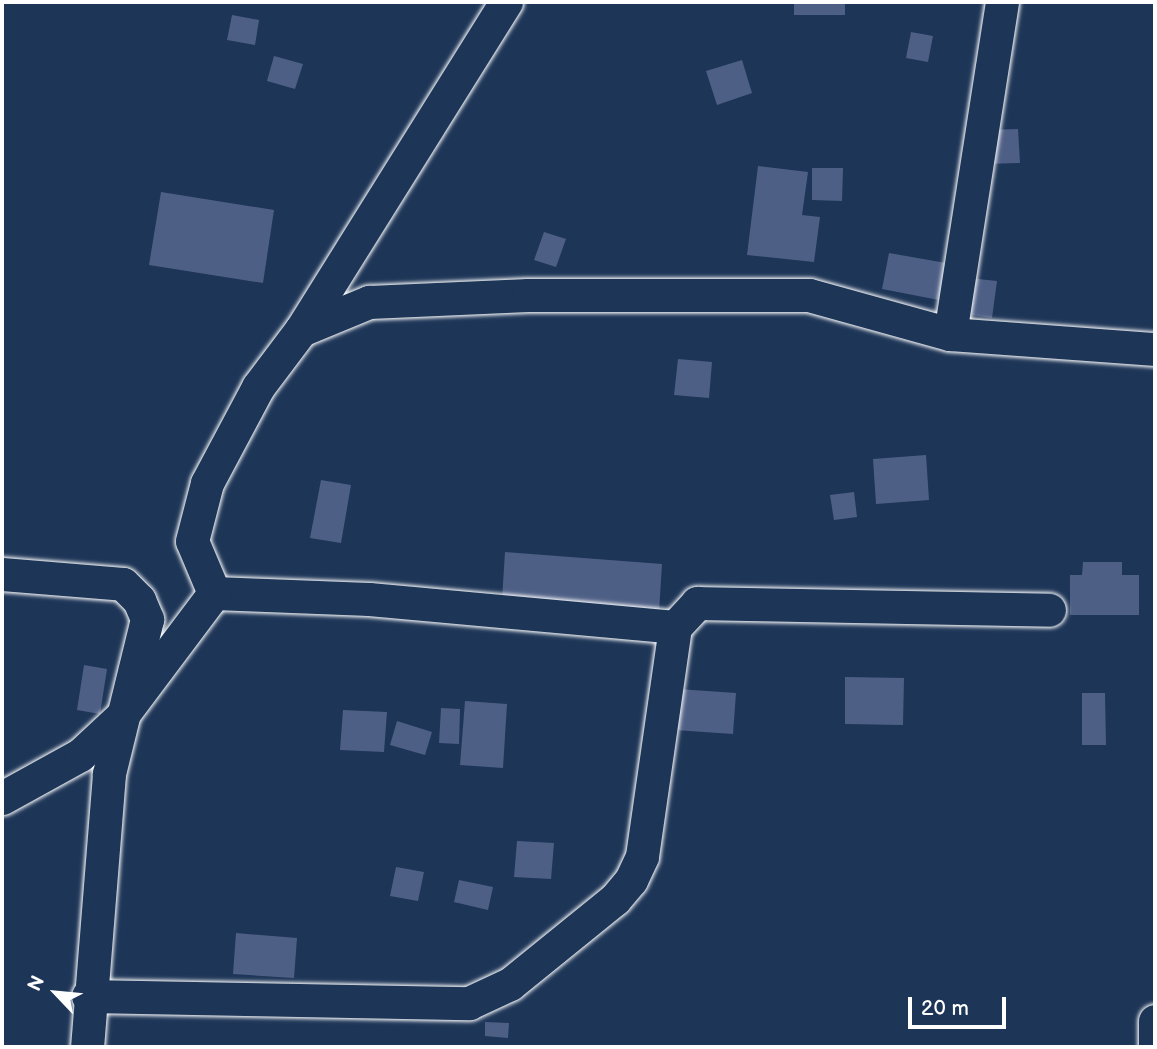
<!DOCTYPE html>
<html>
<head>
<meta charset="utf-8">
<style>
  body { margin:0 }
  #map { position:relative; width:1157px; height:1049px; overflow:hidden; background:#1d3557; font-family:"Balsamiq Sans",sans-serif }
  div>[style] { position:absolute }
  .building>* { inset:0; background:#4e5f86 }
  .roads { filter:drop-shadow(0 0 2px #fff) drop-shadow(0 0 2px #fff) }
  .street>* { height:33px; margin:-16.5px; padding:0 16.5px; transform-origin:16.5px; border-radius:16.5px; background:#1d3557 }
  span { translate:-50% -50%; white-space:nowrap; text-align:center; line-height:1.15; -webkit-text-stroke:5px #1d3557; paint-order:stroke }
  .frame { position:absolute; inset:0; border:4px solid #fff; pointer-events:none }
  .north { position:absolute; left:21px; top:958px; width:70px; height:70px; -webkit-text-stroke:5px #1d3557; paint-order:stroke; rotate:296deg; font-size:19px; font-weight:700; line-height:28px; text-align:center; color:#fff }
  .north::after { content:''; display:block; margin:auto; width:24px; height:32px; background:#fff; clip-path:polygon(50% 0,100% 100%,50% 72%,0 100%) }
  .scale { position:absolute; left:908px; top:997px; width:98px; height:32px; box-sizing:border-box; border:4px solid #fff; border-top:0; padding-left:9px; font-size:21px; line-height:24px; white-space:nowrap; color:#fff; -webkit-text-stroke:5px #1d3557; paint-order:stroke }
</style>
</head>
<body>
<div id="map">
  <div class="building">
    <i style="clip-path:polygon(794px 2px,845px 2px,845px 15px,794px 15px)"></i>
    <i style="clip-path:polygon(232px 15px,259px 20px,255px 45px,227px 40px)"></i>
    <i style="clip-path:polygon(911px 32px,933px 36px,928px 62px,906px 58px)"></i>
    <i style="clip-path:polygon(274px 56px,303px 64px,295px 89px,267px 81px)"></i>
    <i style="clip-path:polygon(742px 60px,752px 93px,717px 105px,706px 71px)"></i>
    <i style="clip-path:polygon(1018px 129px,1020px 163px,986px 164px,985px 130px)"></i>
    <i style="clip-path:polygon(758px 166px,808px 172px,802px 215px,820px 217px,814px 262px,747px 255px)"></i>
    <i style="clip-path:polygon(812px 168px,843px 168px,842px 201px,812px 200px)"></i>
    <i style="clip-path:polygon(161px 192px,274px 210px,263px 283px,149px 265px)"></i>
    <i style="clip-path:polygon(544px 232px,566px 239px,556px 267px,534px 260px)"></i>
    <i style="clip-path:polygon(889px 253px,946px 263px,939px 300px,882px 289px)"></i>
    <i style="clip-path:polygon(969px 278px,997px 281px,992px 318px,964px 314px)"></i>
    <i style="clip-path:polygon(678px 359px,712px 362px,709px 398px,674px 395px)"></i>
    <i style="clip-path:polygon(926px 455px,929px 500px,876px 504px,873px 459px)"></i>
    <i style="clip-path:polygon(321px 480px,351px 485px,341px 543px,310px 538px)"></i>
    <i style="clip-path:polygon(854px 492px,857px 517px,834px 520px,830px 495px)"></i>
    <i style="clip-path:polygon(505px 552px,662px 564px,659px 612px,502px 600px)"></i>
    <i style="clip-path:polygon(1083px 562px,1122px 562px,1122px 575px,1139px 575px,1139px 615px,1070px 615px,1070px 575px,1082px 575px)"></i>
    <i style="clip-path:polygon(84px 665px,107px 669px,100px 714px,77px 710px)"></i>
    <i style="clip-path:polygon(845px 677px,904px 678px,903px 725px,845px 724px)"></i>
    <i style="clip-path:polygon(678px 689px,736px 693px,733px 734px,675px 730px)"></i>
    <i style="clip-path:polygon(1082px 693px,1105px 693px,1106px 745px,1082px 745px)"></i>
    <i style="clip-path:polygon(465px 701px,507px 704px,503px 768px,460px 765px)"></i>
    <i style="clip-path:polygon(441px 708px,460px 709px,459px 744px,439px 743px)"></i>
    <i style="clip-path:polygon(343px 710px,387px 712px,384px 752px,340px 750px)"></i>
    <i style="clip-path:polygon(397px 721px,432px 732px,425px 755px,390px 745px)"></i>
    <i style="clip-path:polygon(517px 841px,554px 843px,551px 879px,514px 877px)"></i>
    <i style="clip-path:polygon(396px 867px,424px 872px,418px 901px,390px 896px)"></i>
    <i style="clip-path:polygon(459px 880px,493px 887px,488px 910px,454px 902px)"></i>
    <i style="clip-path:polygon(236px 933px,297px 938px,294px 978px,233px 974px)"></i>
    <i style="clip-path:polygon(485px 1022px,509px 1023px,508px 1038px,485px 1036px)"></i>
  </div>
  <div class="roads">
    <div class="street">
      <i style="left:301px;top:330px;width:74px;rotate:-22.4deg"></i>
      <i style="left:369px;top:302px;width:159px;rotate:-2.5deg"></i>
      <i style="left:528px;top:295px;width:281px"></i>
      <i style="left:809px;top:295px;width:146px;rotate:15.5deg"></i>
      <i style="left:950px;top:334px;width:206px;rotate:4.2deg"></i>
      <i style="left:950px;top:334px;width:336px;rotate:-81.1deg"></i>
      <i style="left:2px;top:574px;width:121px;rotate:4.7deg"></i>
      <i style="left:123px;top:584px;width:23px;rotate:45deg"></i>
      <i style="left:139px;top:600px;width:21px;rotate:67deg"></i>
      <i style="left:147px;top:619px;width:160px;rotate:103.8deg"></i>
      <i style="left:109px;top:774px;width:274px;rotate:94.6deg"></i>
      <i style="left:214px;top:593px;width:155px;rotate:2.2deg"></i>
      <i style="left:369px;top:599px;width:307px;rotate:5.2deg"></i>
      <i style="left:675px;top:627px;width:33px;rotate:-47deg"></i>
      <i style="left:697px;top:603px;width:352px;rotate:1.1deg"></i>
      <i style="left:2px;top:798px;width:89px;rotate:-28.9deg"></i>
      <i style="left:80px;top:755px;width:56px;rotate:-42.8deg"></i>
      <i style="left:121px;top:717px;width:155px;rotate:-53.1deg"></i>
      <i style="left:214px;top:593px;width:56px;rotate:-112.9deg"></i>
      <i style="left:192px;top:541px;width:60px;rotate:-75.5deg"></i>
      <i style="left:207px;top:483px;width:109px;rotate:-62deg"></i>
      <i style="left:258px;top:387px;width:71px;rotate:-53deg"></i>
      <i style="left:301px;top:330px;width:387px;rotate:-58deg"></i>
      <i style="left:88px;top:996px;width:381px;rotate:1.1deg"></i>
      <i style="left:469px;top:1003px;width:45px;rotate:-24.9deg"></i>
      <i style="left:510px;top:984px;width:135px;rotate:-39deg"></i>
      <i style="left:615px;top:899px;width:25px;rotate:-50deg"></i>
      <i style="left:631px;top:880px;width:26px;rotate:-65deg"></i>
      <i style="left:642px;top:856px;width:231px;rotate:-81.8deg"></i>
      <i style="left:1155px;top:1047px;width:26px;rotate:-90deg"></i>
    </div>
  </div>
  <div class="frame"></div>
  <div class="north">N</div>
  <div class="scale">20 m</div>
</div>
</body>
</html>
